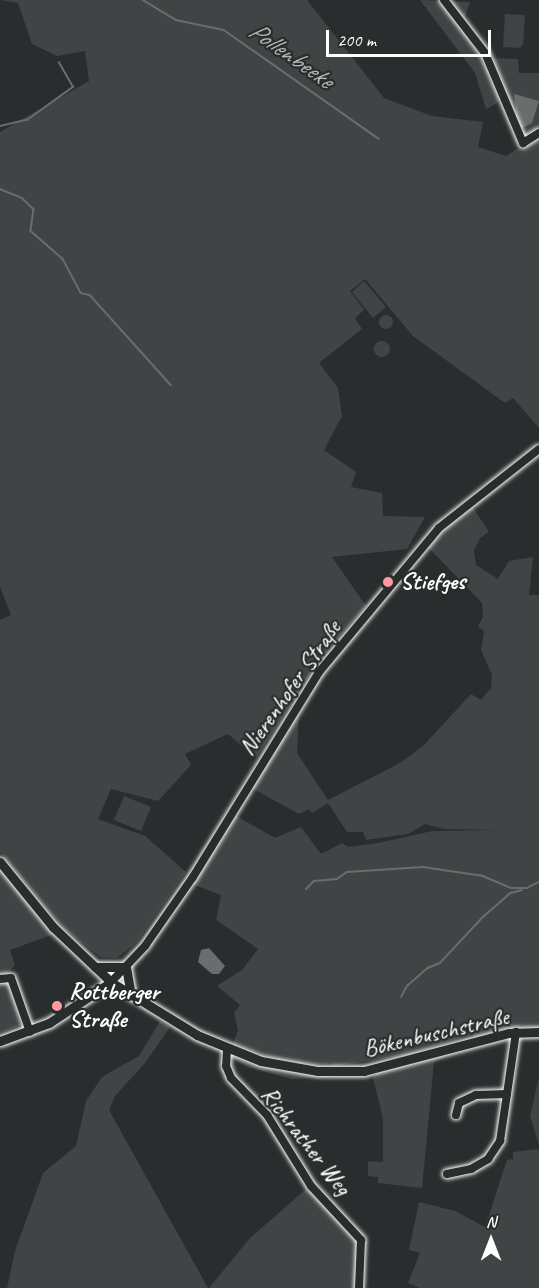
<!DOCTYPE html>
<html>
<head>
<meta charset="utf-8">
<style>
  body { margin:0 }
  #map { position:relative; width:539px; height:1288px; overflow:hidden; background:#2a2d2e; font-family:Caveat,sans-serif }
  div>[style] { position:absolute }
  .green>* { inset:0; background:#414445 }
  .round { border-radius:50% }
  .water>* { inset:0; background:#6a6c6d }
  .stream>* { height:1.5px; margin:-0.75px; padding:0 0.75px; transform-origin:0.75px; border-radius:0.75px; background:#6a6c6d }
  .roads { filter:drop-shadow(0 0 2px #fff) drop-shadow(0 0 2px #fff) }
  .minor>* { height:8px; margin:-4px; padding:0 4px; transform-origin:4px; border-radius:4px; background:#2a2d2e }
  .major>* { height:9px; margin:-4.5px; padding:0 4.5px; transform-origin:4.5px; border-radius:4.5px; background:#2a2d2e }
  .dots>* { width:16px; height:16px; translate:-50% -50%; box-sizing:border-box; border:3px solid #2a2d2e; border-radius:50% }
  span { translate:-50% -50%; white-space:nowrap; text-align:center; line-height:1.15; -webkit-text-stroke:4.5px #2a2d2e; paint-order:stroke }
  .poi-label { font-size:24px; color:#fff; font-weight:700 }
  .left { translate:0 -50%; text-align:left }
  .street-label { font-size:24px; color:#fff }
  .water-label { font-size:26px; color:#b4b6b6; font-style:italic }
  .north { position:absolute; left:461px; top:1210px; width:60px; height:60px; -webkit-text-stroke:4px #2a2d2e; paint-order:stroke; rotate:0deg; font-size:16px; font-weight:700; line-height:24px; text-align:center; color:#fff }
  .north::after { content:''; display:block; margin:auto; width:21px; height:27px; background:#fff; clip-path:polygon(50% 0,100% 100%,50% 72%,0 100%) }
  .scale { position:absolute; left:326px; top:30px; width:165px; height:27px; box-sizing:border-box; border:3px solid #fff; border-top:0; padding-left:8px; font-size:18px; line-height:21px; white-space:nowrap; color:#fff; -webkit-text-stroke:4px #2a2d2e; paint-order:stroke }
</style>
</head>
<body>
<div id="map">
  <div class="green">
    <i style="clip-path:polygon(0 0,307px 0,384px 98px,432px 116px,483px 122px,478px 147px,506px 156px,539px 135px,539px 428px,513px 398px,505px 403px,413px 336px,365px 279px,350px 291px,364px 310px,355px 318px,362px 329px,319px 363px,338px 388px,342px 416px,324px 450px,356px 472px,351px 487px,382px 493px,383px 516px,425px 517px,407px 549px,332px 557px,366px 606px,320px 658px,256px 758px,228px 734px,185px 754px,191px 765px,158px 801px,111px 789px,98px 819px,145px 836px,186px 872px,136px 943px,117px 958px,101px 957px,63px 928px,0 852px,0 620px,11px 615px,0 587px,0 132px,89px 81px,85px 51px,57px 56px,32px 44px,18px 3px)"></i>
    <i style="clip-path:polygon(420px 0,470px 2px,462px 27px,502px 95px,497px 103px,486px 109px,475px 73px)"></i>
    <i style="clip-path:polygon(505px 14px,525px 15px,523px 45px,519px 48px,503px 47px)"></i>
    <i style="clip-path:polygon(491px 58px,518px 59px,519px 73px,539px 73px,539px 130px,523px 140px)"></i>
    <i style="clip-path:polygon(364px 281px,386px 307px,373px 318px,352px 292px)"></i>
    <i class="round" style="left:379px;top:315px;width:14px;height:14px"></i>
    <i class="round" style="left:374px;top:341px;width:16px;height:16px"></i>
    <i style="clip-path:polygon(472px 506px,489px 532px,480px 538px,474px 550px,476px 565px,498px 579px,509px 561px,533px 557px,529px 595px,539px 595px,539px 1029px,474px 1038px,471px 1029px,472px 1034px,409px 1055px,333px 1066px,332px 1063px,314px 1065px,273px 1058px,233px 1044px,238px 1030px,234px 1013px,240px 1005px,217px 986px,242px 970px,258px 949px,216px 920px,221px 895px,192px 884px,233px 814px,275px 838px,301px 827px,321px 854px,342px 843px,348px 847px,378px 843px,432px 831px,498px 830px,444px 829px,425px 824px,408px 834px,366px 840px,363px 832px,347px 832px,328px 803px,312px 813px,309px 809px,299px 814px,250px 787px,299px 708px,297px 753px,328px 800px,400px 763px,423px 746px,471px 694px,481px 700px,491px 688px,492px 675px,481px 650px,484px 631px,478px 626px,483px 617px,482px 603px,426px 545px)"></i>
    <i style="clip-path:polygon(124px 796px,151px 807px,141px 831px,114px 820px)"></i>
    <i style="clip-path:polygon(0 867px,54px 934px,10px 950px,15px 965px,6px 974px,21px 1025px,0 1033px)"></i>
    <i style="clip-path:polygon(160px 1021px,170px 1027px,145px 1063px,115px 1096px,109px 1110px,208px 1288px,7px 1288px,15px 1251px,43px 1173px,76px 1146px,86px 1101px,102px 1077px,139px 1056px)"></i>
    <i style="clip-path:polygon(476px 1043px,434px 1062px,422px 1188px,378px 1183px,378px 1177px,368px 1176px,368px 1161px,383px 1162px,383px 1118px,373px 1078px,376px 1072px)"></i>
    <i style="clip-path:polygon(231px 1054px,294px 1072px,351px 1075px,292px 1079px,248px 1067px,229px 1057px)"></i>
    <i style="clip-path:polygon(539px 1077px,539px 1145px,530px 1116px)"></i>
    <i style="clip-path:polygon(539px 1149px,539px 1288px,420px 1288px,408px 1283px,420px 1253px,409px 1250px,419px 1202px,455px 1211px,485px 1227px,507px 1160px,513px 1159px,513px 1152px)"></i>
    <i style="clip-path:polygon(313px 1183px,365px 1238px,361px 1288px,209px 1288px,250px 1238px)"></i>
  </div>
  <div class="water">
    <i style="clip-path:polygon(514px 94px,539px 101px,532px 123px,522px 128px,517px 119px)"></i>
    <i style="clip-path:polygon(209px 948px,225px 966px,219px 974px,212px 974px,198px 962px,201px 950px)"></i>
  </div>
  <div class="stream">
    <i style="left:143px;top:0;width:39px;rotate:31deg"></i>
    <i style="left:176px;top:20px;width:49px;rotate:11.8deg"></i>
    <i style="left:224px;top:30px;width:189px;rotate:35.1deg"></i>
    <i style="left:0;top:126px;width:28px;rotate:-13deg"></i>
    <i style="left:27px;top:120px;width:57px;rotate:-35.7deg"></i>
    <i style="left:73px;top:87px;width:28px;rotate:-120deg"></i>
    <i style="left:0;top:189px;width:24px;rotate:22deg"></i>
    <i style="left:22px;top:198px;width:16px;rotate:43deg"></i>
    <i style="left:34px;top:209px;width:22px;rotate:98deg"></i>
    <i style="left:31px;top:231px;width:43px;rotate:41.2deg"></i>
    <i style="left:63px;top:259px;width:38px;rotate:62deg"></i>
    <i style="left:81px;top:293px;width:9px;rotate:13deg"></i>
    <i style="left:90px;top:295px;width:121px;rotate:48deg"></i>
    <i style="left:306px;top:889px;width:11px;rotate:-45deg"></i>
    <i style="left:314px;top:881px;width:23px;rotate:-5deg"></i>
    <i style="left:337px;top:879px;width:12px;rotate:-35deg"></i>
    <i style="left:347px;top:872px;width:76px;rotate:-3.8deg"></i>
    <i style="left:423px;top:867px;width:61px;rotate:8.5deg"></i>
    <i style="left:483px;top:876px;width:30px;rotate:23deg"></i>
    <i style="left:511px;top:888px;width:16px"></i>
    <i style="left:527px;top:888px;width:13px;rotate:-27deg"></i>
    <i style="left:401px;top:997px;width:13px;rotate:-61deg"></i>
    <i style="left:407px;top:986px;width:28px;rotate:-41deg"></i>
    <i style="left:428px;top:968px;width:13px;rotate:-23deg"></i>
    <i style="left:440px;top:963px;width:63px;rotate:-46.9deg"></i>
    <i style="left:483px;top:917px;width:37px;rotate:-41deg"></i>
    <i style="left:511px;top:893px;width:11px;rotate:-15deg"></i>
  </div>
  <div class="roads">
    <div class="minor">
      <i style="left:444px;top:0;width:67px;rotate:52.3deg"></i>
      <i style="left:485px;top:53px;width:98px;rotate:67.1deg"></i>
      <i style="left:523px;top:143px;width:19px;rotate:-32deg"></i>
      <i style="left:0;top:979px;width:11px;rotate:-5deg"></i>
      <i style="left:11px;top:978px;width:57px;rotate:70.6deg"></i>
      <i style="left:111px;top:982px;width:50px;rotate:-46.6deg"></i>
      <i style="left:145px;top:946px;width:84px;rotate:-55.2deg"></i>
      <i style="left:193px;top:877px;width:241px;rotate:-58.4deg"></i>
      <i style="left:319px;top:672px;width:187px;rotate:-50.2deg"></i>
      <i style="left:439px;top:528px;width:127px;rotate:-38.3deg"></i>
      <i style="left:227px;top:1049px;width:17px;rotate:93deg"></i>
      <i style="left:226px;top:1066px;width:13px;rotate:67deg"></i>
      <i style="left:231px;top:1078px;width:52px;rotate:45.8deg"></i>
      <i style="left:267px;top:1115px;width:84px;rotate:58.2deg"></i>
      <i style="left:311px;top:1186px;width:74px;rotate:47.2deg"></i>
      <i style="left:361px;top:1240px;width:48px;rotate:92.4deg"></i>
      <i style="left:456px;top:1115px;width:12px;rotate:-76deg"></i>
      <i style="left:459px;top:1103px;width:19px;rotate:-25deg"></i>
      <i style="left:476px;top:1095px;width:31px;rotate:-2deg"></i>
      <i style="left:507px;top:1094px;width:63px;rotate:-81.7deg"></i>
      <i style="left:447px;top:1174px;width:25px;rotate:-12deg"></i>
      <i style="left:471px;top:1169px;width:20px;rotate:-30deg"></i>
      <i style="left:488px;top:1159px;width:22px;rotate:-56deg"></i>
      <i style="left:500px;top:1141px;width:48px;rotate:-81.5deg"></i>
    </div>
    <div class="major">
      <i style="left:0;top:862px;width:84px;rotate:50.8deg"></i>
      <i style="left:53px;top:927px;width:80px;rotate:43.5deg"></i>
      <i style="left:111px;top:982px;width:101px;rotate:31.6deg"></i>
      <i style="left:197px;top:1035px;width:69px;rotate:22.1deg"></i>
      <i style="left:261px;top:1061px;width:58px;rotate:10deg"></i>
      <i style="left:318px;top:1071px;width:46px"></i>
      <i style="left:364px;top:1071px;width:150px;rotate:-14.7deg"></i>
      <i style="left:509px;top:1033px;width:30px;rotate:-2deg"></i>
      <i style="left:95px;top:967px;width:31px"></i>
      <i style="left:126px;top:967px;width:29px;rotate:80deg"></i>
      <i style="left:0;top:1041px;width:52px;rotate:-20.2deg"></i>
      <i style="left:49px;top:1023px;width:74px;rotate:-33.5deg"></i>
    </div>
  </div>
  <div class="dots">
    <i style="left:388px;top:582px;background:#ff9aa2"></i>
    <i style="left:57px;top:1006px;background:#ff9aa2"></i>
  </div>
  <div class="poi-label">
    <span class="left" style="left:400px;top:582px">Stiefges</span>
    <span class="left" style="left:69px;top:1006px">Rottberger<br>Straße</span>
  </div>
  <div class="street-label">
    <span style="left:290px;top:688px;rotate:-55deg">Nierenhofer Straße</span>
    <span style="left:436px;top:1033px;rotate:-13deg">Bökenbuschstraße</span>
    <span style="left:306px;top:1141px;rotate:52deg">Richrather Weg</span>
  </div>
  <div class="water-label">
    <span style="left:291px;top:55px;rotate:35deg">Pollenbeeke</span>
  </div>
  <div class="north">N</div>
  <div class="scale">200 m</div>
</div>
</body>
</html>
